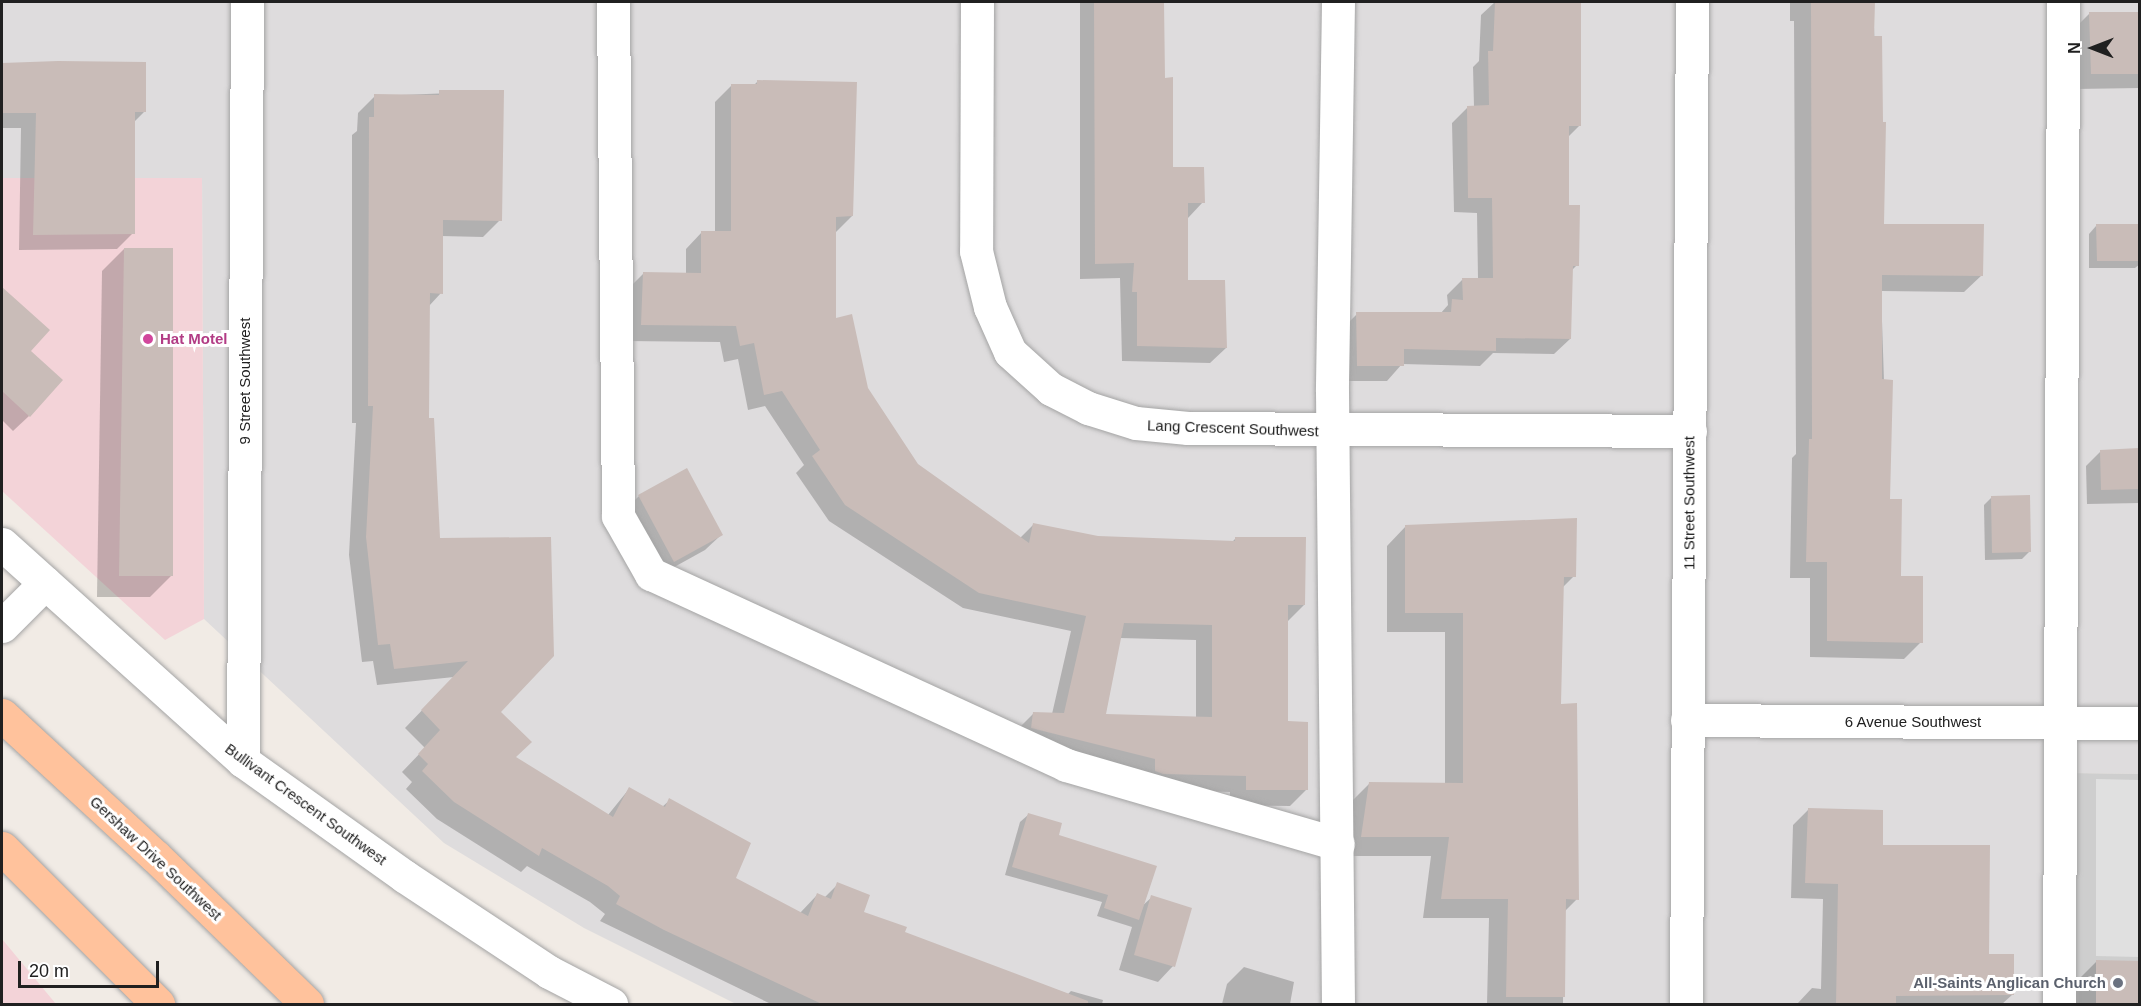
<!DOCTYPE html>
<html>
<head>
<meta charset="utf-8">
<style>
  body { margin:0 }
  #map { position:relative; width:2141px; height:1006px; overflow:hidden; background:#f1ebe5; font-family:Helvetica,sans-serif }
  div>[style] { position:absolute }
  .residential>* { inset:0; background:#dedcdd }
  .commercial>* { inset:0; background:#f3d3d8 }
  .religious>* { inset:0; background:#cecece }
  .parking>* { inset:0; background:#e0e0e0 }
  .shadow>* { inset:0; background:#0003 }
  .building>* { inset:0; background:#c9bcb8 }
  .roads { filter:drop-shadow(0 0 2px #a4a4a4) drop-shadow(0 0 2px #a4a4a4) }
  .minor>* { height:33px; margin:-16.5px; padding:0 16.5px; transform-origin:16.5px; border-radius:16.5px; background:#fff }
  .major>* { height:33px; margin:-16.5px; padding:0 16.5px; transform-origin:16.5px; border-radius:16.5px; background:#ffc29c }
  .dots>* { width:16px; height:16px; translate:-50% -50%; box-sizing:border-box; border:3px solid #fff; border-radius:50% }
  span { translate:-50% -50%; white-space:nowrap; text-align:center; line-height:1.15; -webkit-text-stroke:6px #fff; paint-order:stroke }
  .hotel-label { font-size:15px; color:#b23c85; font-weight:700 }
  .left { translate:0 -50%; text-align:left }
  .street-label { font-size:15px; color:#202020 }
  .worship-label { font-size:15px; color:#5b616d; font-weight:700 }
  .right { translate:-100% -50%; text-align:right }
  .frame { position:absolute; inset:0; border:3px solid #202020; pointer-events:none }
  .north { position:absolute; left:2063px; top:18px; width:60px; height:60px; -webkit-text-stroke:4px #fff; paint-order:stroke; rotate:270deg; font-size:16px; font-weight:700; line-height:24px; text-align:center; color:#202020 }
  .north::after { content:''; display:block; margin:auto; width:21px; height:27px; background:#202020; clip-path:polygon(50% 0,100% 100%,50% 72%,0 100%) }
  .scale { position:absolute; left:18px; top:961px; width:141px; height:27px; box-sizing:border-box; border:3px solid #202020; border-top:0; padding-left:8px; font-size:18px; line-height:21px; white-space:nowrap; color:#202020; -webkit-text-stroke:4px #fff; paint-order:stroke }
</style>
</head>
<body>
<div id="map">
  <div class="residential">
    <i style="clip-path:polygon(2px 2px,2139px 2px,2139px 774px,2071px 773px,2070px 1004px,736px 1004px,584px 928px,444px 843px,204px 619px,202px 178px,2px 178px)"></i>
  </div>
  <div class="commercial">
    <i style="clip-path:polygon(2px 178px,202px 178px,204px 619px,165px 640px,2px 491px)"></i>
    <i style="clip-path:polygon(2px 939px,56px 1004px,2px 1004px)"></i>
  </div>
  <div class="religious">
    <i style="clip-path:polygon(2070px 773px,2139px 774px,2139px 1004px,2070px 1004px)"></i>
  </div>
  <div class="parking">
    <i style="clip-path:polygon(2096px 779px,2139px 780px,2139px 957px,2096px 956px)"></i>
  </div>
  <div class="shadow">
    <i style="clip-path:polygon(1080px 2px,1163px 2px,1163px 79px,1172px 168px,1203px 202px,1188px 218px,1187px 282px,1226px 348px,1210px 363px,1122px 361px,1120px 278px,1080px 279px)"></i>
    <i style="clip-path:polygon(1495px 2px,1579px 2px,1580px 125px,1567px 138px,1567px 207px,1577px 265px,1571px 271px,1570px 339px,1554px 354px,1493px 353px,1480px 366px,1402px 364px,1387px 381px,1343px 381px,1342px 329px,1357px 314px,1440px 314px,1448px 305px,1447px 295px,1462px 280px,1478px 279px,1477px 213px,1454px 212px,1452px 123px,1467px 108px,1474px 107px,1473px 67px,1479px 61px,1481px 15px)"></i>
    <i style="clip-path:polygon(1790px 2px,1873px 2px,1882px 225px,1982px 275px,1964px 292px,1881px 291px,1888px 500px,1900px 578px,1921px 642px,1904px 659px,1810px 657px,1810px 578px,1790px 578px,1792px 458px,1796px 454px,1794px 21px,1790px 21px)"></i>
    <i style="clip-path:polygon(2090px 13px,2140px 14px,2140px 88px,2076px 89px,2075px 28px)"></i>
    <i style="clip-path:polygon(144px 63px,144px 112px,133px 123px,133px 233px,117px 249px,19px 250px,21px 128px,2px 128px,2px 64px)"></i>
    <i style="clip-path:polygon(evenodd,758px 81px,852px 216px,836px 232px,834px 320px,867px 389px,917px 465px,1020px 538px,1034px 524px,1097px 537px,1232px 542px,1235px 539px,1304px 605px,1288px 621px,1287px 723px,1306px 790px,1290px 806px,1230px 805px,1230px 792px,1146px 789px,1017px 730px,1033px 714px,1052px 714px,1071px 631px,963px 608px,829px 521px,796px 473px,804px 465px,765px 406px,748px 410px,738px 359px,724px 362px,720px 342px,625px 341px,627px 290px,643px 274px,686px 274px,686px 249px,702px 232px,715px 232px,715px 102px,731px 86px,753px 86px,758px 81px,1120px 638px,1196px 640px,1196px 718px,1105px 716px,1120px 638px)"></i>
    <i style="clip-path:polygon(503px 91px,500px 220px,483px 237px,441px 236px,441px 293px,429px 306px,428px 420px,438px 540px,514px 757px,608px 815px,629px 789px,662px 807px,670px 800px,734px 879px,800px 913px,817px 895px,824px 898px,838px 884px,862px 913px,903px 933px,1068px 994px,1071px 991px,1103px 1000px,1102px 1004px,771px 1004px,600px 921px,605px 914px,590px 902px,527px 866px,521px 872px,437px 819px,406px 789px,412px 782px,402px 772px,425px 748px,405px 728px,454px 677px,377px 685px,373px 661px,362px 662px,349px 555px,356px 423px,352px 423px,352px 135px,357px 131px,358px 113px,375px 96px)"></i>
    <i style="clip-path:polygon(2096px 226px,2140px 226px,2140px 264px,2135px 268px,2089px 268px,2089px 234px)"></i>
    <i style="clip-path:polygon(124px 249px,172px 575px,150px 597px,97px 597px,102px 271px)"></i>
    <i style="clip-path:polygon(10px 334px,29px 416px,13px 431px,2px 420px,2px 343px)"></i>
    <i style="clip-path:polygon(2140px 450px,2140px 503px,2087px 504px,2086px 466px,2101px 451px)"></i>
    <i style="clip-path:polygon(639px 496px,721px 535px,705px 550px,658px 576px,623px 512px)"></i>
    <i style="clip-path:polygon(1992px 497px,2030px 551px,2022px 559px,1985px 560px,1984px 505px)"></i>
    <i style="clip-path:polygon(1406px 526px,1574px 576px,1562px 588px,1559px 705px,1577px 899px,1564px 912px,1563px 1004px,1487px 1004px,1489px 918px,1423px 918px,1431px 856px,1343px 856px,1350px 803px,1370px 783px,1445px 784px,1445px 632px,1387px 632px,1387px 546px)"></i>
    <i style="clip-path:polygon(1808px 810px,1987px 955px,2012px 995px,2002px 1004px,1797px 1004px,1812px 988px,1821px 989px,1823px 899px,1791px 898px,1793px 825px)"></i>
    <i style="clip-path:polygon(1028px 815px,1141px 907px,1152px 897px,1173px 966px,1158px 982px,1119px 970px,1132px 927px,1097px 916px,1102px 902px,1005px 875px,1020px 822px)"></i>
    <i style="clip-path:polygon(2096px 962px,2140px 962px,2140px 1004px,2069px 1004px,2069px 989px)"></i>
    <i style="clip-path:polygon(1244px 967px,1294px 982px,1290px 1004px,1222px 1004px,1227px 984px)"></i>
  </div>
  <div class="building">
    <i style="clip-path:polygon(1094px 2px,1164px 2px,1165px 78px,1173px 77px,1173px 167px,1204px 167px,1205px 203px,1188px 203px,1188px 280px,1225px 280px,1227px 348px,1137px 346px,1137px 292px,1132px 292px,1134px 263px,1095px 264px)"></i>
    <i style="clip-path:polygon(1495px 2px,1581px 2px,1581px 126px,1569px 126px,1569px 205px,1580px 205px,1579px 266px,1573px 266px,1571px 339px,1496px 338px,1496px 351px,1404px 349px,1404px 366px,1357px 366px,1356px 312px,1451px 312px,1452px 299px,1463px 300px,1462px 278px,1493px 278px,1492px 198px,1468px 198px,1467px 106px,1489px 105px,1488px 51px,1493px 51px)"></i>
    <i style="clip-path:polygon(1811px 2px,1875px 2px,1874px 36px,1882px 36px,1883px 122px,1886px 122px,1884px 224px,1984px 224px,1983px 276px,1882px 275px,1882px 379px,1893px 380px,1890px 499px,1902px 499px,1901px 576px,1923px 576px,1923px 643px,1827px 641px,1827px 562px,1806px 562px,1809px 439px,1812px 439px)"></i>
    <i style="clip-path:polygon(2089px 12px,2139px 12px,2139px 74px,2091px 74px)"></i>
    <i style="clip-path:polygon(58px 61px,146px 62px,146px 112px,135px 112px,135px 234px,33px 235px,36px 113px,2px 113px,2px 63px)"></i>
    <i style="clip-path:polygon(evenodd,757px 80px,857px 82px,853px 216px,836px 217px,836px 318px,852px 314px,868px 388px,918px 464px,1029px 543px,1033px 523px,1098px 536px,1235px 541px,1235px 537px,1306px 537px,1305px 605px,1288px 605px,1288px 721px,1308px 722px,1308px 790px,1246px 790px,1246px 776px,1163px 774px,1155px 771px,1155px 759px,1031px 728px,1033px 712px,1064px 713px,1086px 616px,979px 593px,845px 505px,812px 456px,820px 450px,782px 391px,764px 395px,754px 343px,740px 346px,736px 326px,641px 325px,643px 272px,701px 273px,701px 231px,731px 231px,731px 84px,757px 84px,757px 80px,1124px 623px,1212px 625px,1212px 717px,1106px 714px,1124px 623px)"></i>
    <i style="clip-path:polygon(439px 90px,504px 90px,502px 221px,443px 220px,443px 294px,430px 293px,429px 418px,434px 418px,440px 538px,551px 537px,554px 656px,501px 712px,532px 742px,516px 757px,613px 817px,629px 787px,665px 807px,669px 798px,751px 843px,736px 878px,808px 916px,817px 893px,831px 899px,837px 882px,870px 895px,864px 912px,907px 927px,905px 932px,1088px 1001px,1088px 1005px,824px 1005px,664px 930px,616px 904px,620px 896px,608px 886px,542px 848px,539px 856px,454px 802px,422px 771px,428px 764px,418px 754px,440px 730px,421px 710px,468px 661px,394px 669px,390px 644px,378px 645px,366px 537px,373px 406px,368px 406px,369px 117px,374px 117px,374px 94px,439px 95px)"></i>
    <i style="clip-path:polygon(2096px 224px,2139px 224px,2139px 261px,2097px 261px)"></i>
    <i style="clip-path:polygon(124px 248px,173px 248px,173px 576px,119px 576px)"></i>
    <i style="clip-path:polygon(2px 287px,50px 330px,31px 351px,63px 380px,30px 417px,2px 391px)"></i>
    <i style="clip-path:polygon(2139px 448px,2139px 489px,2101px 490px,2100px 450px)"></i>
    <i style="clip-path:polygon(687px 468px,723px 535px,674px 562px,638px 495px)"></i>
    <i style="clip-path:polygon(2030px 495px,2031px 552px,1992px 553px,1991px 496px)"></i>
    <i style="clip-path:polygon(1577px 518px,1576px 577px,1564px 577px,1561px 704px,1577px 703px,1579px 900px,1566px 899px,1565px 997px,1506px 997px,1508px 899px,1441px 899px,1449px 837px,1361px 837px,1369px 782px,1463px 783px,1463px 613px,1405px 613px,1405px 525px)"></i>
    <i style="clip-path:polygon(1808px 808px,1883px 810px,1883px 845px,1990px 845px,1989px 954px,2014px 954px,2014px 995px,1896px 996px,1896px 1005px,1836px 1005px,1838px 884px,1805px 883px)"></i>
    <i style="clip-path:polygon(1028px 813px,1062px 823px,1059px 835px,1157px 866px,1139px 920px,1104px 908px,1108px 895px,1012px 867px)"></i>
    <i style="clip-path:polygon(1151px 895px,1192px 908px,1175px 967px,1134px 955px)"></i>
    <i style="clip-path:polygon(2096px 960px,2139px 961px,2139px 1005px,2096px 1005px)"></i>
  </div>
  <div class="roads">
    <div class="minor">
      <i style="left:613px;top:2px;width:514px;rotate:89.44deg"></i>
      <i style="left:618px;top:516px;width:67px;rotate:60.4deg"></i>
      <i style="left:651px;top:574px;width:457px;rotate:24.7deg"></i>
      <i style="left:1066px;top:765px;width:283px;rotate:16.2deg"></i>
      <i style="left:977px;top:2px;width:249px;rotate:90.2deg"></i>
      <i style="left:976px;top:251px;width:58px;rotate:76deg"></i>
      <i style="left:990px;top:307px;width:49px;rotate:66deg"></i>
      <i style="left:1010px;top:352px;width:55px;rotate:42.1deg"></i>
      <i style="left:1051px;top:389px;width:42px;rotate:27.2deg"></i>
      <i style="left:1088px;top:408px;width:50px;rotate:17.4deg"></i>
      <i style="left:1136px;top:423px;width:52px;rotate:5.5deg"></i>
      <i style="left:1188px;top:428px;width:502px;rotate:0.34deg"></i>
      <i style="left:1338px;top:2px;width:389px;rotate:90.9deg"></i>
      <i style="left:1332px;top:391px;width:613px;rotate:89.44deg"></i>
      <i style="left:2px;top:544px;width:324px;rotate:42deg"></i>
      <i style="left:243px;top:761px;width:198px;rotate:35.5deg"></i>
      <i style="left:404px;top:876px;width:174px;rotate:33.5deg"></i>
      <i style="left:549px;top:972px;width:70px;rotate:27.3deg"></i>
      <i style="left:2px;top:626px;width:61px;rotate:-45deg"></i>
      <i style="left:1687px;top:720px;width:453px;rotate:0.4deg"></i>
      <i style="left:243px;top:761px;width:759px;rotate:-89.7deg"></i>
      <i style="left:1686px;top:1004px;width:1002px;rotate:-89.66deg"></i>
      <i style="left:2059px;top:1004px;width:1002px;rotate:-89.77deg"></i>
    </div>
    <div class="major">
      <i style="left:2px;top:715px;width:208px;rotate:42.7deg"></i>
      <i style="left:155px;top:856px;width:212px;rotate:44.2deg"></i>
      <i style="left:2px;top:848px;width:221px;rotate:45deg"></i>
    </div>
  </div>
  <div class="dots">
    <i style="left:148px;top:339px;background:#d1479c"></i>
    <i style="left:2118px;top:983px;background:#6b7280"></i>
  </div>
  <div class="hotel-label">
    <span class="left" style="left:160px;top:339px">Hat Motel</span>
  </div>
  <div class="street-label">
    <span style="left:245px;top:381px;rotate:-90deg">9 Street Southwest</span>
    <span style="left:1233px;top:428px;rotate:2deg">Lang Crescent Southwest</span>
    <span style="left:1689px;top:503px;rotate:-90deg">11 Street Southwest</span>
    <span style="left:1913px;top:722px">6 Avenue Southwest</span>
    <span style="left:306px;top:804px;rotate:36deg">Bullivant Crescent Southwest</span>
    <span style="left:156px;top:858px;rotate:43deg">Gershaw Drive Southwest</span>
  </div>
  <div class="worship-label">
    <span class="right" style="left:2106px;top:983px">All-Saints Anglican Church</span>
  </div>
  <div class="frame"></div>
  <div class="north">N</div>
  <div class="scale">20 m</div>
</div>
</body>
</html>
